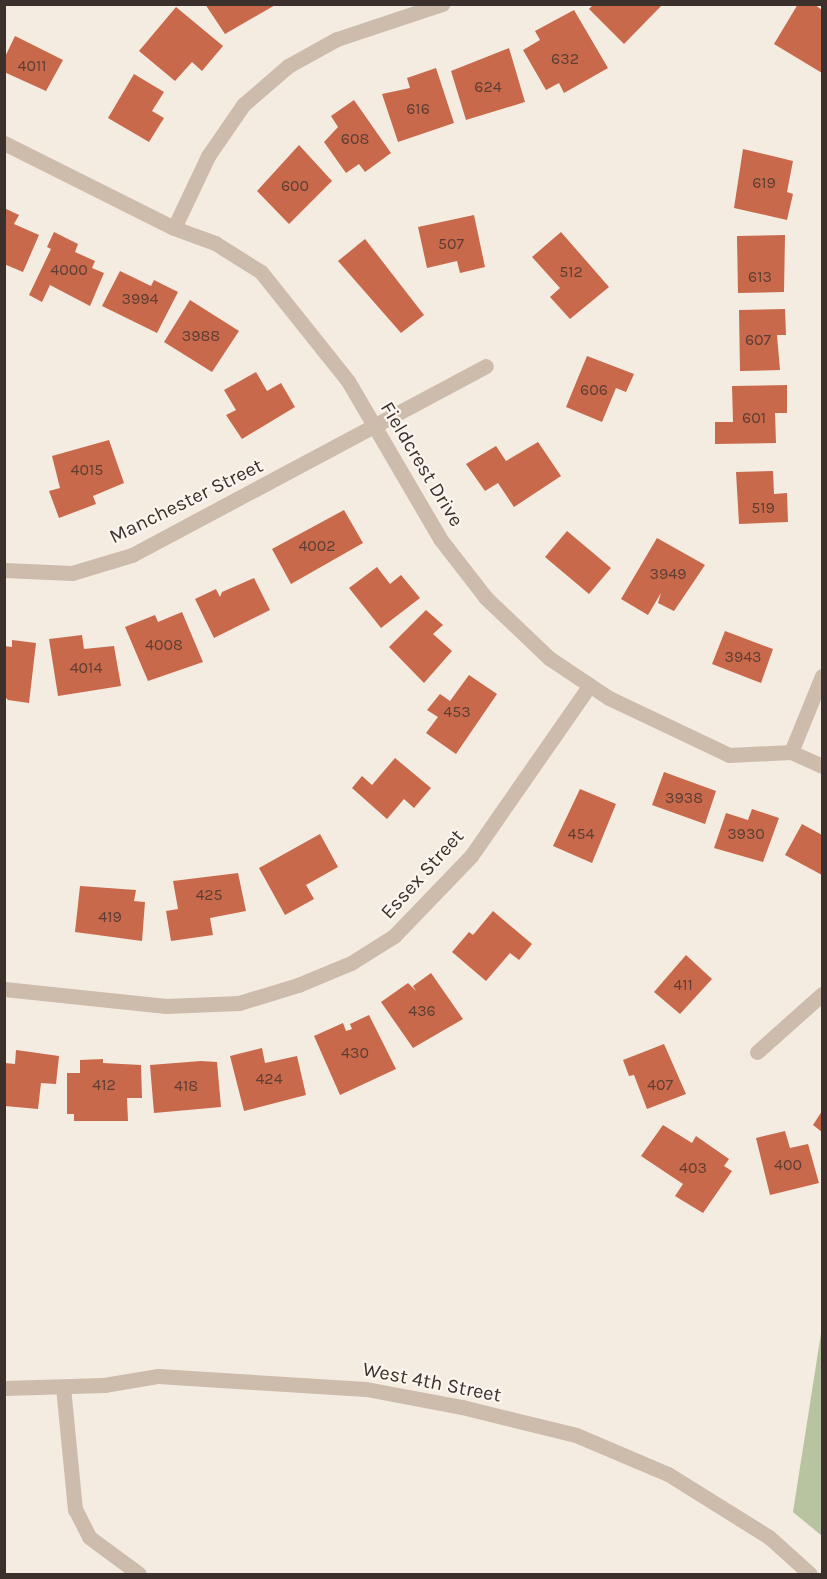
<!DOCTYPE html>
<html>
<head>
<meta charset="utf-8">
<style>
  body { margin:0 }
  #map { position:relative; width:827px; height:1579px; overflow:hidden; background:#f4ebe1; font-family:Karla,sans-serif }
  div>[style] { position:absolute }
  .green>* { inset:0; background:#b8c4a0 }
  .building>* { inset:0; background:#c8694b }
  .street>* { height:15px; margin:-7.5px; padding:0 7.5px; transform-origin:7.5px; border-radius:7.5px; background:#cdbbac }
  span { translate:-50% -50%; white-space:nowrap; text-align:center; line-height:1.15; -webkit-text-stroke:4.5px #fbf5ee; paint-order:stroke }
  .number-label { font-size:16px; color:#5e3e33 }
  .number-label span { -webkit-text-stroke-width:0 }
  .street-label { font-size:20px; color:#3b302b }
  .frame { position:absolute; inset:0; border:6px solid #3b302b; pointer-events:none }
</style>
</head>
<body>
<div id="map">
  <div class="green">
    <i style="clip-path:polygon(822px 1327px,822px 1536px,793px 1512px)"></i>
  </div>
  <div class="building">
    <i style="clip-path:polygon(205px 4px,277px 4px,225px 34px)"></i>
    <i style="clip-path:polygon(594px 4px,663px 4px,624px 44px,589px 9px)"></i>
    <i style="clip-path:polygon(798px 4px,814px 4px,822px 10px,822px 73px,774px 44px)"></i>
    <i style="clip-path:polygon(176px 7px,223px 46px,202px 71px,192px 62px,175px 81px,139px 51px)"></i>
    <i style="clip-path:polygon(574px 10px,608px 68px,564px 93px,559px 83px,546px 90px,523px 50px,540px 40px,535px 31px)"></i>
    <i style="clip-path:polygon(15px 36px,63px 60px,46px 91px,4px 72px,4px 59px)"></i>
    <i style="clip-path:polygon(509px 48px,525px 102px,466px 120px,451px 71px)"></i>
    <i style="clip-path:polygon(436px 68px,454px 123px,398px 142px,382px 94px,410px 88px,407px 78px)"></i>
    <i style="clip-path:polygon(134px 74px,164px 92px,152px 111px,164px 118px,149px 142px,108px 118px)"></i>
    <i style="clip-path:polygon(354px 100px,391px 153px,365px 172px,359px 164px,346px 173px,324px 142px,338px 127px,331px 116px)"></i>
    <i style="clip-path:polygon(299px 145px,332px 181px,289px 224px,257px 191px)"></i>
    <i style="clip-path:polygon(743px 149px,793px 161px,787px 192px,793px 194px,787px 220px,734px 208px)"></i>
    <i style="clip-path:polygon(4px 208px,19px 215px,14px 224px,39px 235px,23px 272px,4px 264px)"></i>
    <i style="clip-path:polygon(474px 215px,485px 267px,460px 273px,457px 261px,427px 268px,418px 227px)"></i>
    <i style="clip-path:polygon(54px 232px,78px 244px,75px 252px,95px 261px,92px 268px,104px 273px,90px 306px,50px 285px,42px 302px,29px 295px,51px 249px,47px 247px)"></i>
    <i style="clip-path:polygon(561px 232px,609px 287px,570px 319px,550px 297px,560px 288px,532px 257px)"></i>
    <i style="clip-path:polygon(785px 235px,784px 292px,738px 293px,737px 236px)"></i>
    <i style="clip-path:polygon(365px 239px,424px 315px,401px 333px,338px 261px)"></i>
    <i style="clip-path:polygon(120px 271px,151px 286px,154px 280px,178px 292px,157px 333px,102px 306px)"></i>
    <i style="clip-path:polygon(190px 300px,239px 331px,212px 372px,164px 342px)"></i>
    <i style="clip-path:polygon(785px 309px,786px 335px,777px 335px,780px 370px,740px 371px,739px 310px)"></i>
    <i style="clip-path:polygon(587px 356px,634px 374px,626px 392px,616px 388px,602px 422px,566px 407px)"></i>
    <i style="clip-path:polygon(256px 372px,267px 391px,281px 383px,295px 407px,242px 439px,226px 415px,236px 410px,224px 390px)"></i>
    <i style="clip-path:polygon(787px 385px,787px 413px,775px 413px,776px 443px,715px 444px,715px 422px,733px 422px,732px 386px)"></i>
    <i style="clip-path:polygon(109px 440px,124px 483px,93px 496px,96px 504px,59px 518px,49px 491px,60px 488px,52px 456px)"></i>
    <i style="clip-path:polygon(538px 442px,561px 476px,514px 507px,498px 483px,485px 491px,466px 464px,496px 446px,506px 461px)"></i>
    <i style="clip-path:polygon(773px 471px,774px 494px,787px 493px,788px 522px,739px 524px,736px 472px)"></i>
    <i style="clip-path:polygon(344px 510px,363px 543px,291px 584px,272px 549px)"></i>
    <i style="clip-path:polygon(567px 531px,611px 568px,589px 594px,545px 557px)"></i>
    <i style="clip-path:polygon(657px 538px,705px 565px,674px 611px,658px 603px,661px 593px,648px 615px,621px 599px)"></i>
    <i style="clip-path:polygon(377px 567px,390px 584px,401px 575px,420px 598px,381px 628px,349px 588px)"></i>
    <i style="clip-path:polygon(254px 578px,270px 610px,214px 638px,195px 599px,216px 589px,220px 597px,222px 592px)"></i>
    <i style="clip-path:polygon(426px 610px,443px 625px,433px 634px,452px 651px,424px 683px,389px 647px)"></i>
    <i style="clip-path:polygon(182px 612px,203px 662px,148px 681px,125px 627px,155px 615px,158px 622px)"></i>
    <i style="clip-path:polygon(725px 631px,773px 649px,761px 683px,712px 664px)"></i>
    <i style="clip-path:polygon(82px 635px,84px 649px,114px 646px,121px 686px,58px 696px,49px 639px)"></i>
    <i style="clip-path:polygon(12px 640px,36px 643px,29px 703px,8px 700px,4px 696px,4px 646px,12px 647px)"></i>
    <i style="clip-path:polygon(469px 675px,497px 694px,456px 754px,426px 733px,438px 717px,427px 710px,440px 694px,450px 701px)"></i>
    <i style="clip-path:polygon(395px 758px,431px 788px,414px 808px,404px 799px,387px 819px,352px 788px,362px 776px,372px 785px)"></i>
    <i style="clip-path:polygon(664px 772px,716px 791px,705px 824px,652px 805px)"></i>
    <i style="clip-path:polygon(580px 789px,616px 804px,592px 863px,553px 846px)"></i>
    <i style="clip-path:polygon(752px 809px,779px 818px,763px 862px,714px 848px,726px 813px,748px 820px)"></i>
    <i style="clip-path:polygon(802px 824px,822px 835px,822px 875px,785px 855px)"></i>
    <i style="clip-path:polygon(320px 834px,338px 867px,306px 885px,314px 899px,285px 915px,259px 868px)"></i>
    <i style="clip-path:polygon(238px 873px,246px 911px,210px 918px,213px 935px,171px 941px,166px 911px,178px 909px,173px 881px)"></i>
    <i style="clip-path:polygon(80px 886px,136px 890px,134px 901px,145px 902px,142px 941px,75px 932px)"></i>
    <i style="clip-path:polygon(493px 911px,532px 944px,519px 960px,510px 953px,486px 981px,452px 952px,469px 932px,473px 935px)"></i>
    <i style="clip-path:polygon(686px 955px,712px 979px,680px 1014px,654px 992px)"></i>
    <i style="clip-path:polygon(431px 973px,463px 1019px,413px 1048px,381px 1002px,408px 983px,416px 991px,413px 986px)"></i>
    <i style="clip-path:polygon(369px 1015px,396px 1069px,340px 1095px,314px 1036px,343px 1023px,346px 1031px,352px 1029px,350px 1024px)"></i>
    <i style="clip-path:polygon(664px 1044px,686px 1094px,647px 1109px,634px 1075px,629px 1076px,623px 1060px)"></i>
    <i style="clip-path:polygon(262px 1048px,265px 1063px,297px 1056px,306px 1095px,244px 1111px,230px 1056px)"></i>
    <i style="clip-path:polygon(16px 1050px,59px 1056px,56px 1084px,41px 1083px,38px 1109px,5px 1106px,5px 1063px,15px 1064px)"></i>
    <i style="clip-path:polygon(103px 1059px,103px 1063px,141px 1065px,142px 1098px,127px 1098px,128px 1121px,74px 1121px,74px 1114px,67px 1114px,67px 1073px,80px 1073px,80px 1060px)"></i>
    <i style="clip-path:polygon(201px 1061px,217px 1062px,221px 1107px,154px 1113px,150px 1065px)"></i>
    <i style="clip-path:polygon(822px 1111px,822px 1132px,813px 1125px)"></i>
    <i style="clip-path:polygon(663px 1125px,692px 1143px,696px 1136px,729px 1159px,724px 1166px,732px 1171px,703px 1213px,675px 1196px,683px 1184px,641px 1156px)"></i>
    <i style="clip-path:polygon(785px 1131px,790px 1148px,808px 1144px,819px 1183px,770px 1195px,756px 1138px)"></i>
  </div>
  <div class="street">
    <i style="left:4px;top:143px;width:190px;rotate:26.6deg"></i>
    <i style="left:174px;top:228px;width:44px;rotate:20.1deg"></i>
    <i style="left:215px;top:243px;width:54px;rotate:32.2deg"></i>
    <i style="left:261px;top:272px;width:139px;rotate:51.4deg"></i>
    <i style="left:348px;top:381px;width:184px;rotate:59.7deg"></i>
    <i style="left:441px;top:540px;width:73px;rotate:52.2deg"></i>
    <i style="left:486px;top:598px;width:87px;rotate:43.6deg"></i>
    <i style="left:549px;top:658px;width:72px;rotate:33.7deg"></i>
    <i style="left:609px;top:698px;width:133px;rotate:25.4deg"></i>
    <i style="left:729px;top:755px;width:62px;rotate:-2.8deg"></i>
    <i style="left:791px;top:752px;width:34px;rotate:24deg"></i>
    <i style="left:174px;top:228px;width:80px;rotate:-64.7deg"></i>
    <i style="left:208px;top:156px;width:62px;rotate:-55.5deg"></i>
    <i style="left:243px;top:105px;width:60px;rotate:-40.9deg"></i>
    <i style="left:288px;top:66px;width:56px;rotate:-28.9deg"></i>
    <i style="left:337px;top:39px;width:111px;rotate:-18.4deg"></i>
    <i style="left:4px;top:570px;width:68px;rotate:2.5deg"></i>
    <i style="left:72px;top:573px;width:63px;rotate:-16.7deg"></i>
    <i style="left:132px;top:555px;width:401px;rotate:-28.1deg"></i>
    <i style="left:791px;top:752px;width:82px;rotate:-67.8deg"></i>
    <i style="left:4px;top:989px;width:163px;rotate:6deg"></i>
    <i style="left:166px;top:1006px;width:73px;rotate:-2.4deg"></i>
    <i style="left:239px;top:1003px;width:62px;rotate:-17deg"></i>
    <i style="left:298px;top:985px;width:57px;rotate:-22.5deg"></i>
    <i style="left:351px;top:963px;width:51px;rotate:-32.1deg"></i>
    <i style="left:394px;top:936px;width:111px;rotate:-46.1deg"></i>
    <i style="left:471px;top:856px;width:208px;rotate:-55.2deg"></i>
    <i style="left:757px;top:1052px;width:87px;rotate:-41.7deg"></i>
    <i style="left:63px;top:1387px;width:123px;rotate:84.4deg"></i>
    <i style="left:75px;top:1509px;width:31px;rotate:63deg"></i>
    <i style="left:89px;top:1537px;width:62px;rotate:36.5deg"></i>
    <i style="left:4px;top:1388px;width:100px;rotate:-1.7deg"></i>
    <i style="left:104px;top:1385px;width:55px;rotate:-9.5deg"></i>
    <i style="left:158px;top:1376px;width:208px;rotate:3.6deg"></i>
    <i style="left:366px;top:1389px;width:98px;rotate:10.6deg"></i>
    <i style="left:462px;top:1407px;width:117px;rotate:13.8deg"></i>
    <i style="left:576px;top:1435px;width:100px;rotate:23deg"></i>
    <i style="left:668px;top:1474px;width:119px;rotate:32deg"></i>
    <i style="left:769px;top:1537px;width:55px;rotate:42.1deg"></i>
  </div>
  <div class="number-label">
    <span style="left:565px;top:59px">632</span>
    <span style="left:32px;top:66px">4011</span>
    <span style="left:488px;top:87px">624</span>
    <span style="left:418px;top:109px">616</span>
    <span style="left:355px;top:139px">608</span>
    <span style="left:764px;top:183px">619</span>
    <span style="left:295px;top:186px">600</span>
    <span style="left:451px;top:244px">507</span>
    <span style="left:69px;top:270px">4000</span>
    <span style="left:571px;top:272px">512</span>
    <span style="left:760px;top:277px">613</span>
    <span style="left:140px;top:299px">3994</span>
    <span style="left:201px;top:336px">3988</span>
    <span style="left:758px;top:340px">607</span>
    <span style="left:594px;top:390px">606</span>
    <span style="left:754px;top:418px">601</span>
    <span style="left:87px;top:470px">4015</span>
    <span style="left:763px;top:508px">519</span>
    <span style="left:317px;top:546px">4002</span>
    <span style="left:668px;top:574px">3949</span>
    <span style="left:164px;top:645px">4008</span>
    <span style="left:743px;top:657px">3943</span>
    <span style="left:86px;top:668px">4014</span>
    <span style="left:457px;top:712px">453</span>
    <span style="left:684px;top:798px">3938</span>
    <span style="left:581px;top:834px">454</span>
    <span style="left:746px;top:834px">3930</span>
    <span style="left:209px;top:895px">425</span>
    <span style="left:110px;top:917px">419</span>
    <span style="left:683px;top:985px">411</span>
    <span style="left:422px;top:1011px">436</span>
    <span style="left:355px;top:1053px">430</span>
    <span style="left:269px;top:1079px">424</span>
    <span style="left:104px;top:1085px">412</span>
    <span style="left:660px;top:1085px">407</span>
    <span style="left:186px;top:1086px">418</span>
    <span style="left:788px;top:1165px">400</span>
    <span style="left:693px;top:1168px">403</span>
  </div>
  <div class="street-label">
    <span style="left:422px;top:464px;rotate:59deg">Fieldcrest Drive</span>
    <span style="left:186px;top:501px;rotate:-26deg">Manchester Street</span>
    <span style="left:422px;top:874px;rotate:-48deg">Essex Street</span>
    <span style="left:432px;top:1382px;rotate:11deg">West 4th Street</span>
  </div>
  <div class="frame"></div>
</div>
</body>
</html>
